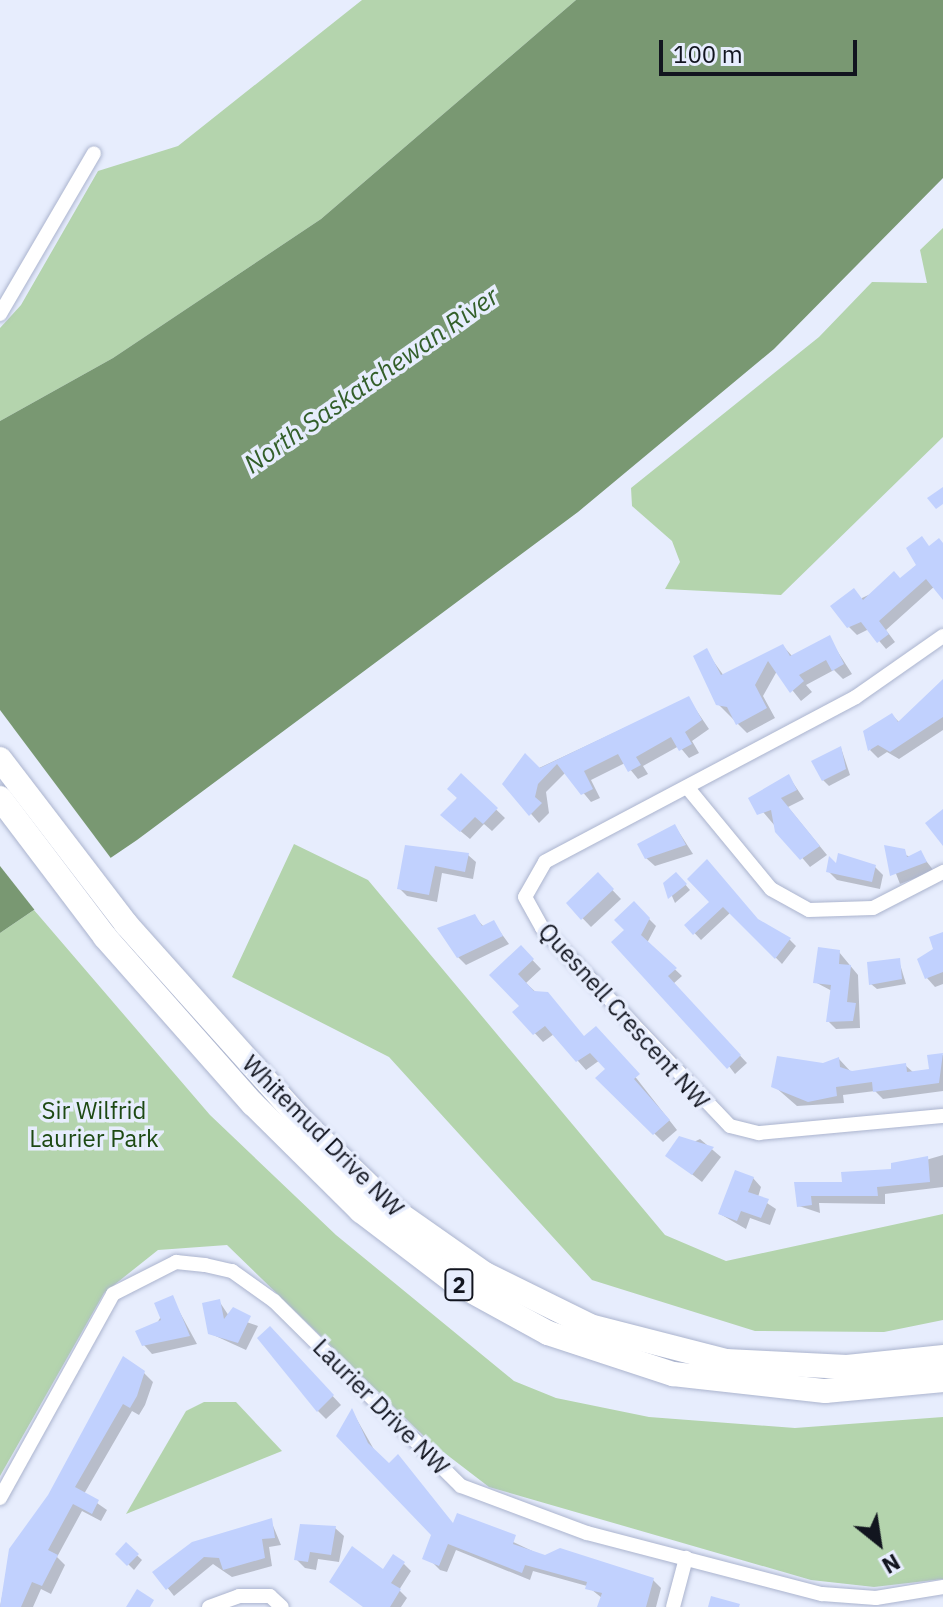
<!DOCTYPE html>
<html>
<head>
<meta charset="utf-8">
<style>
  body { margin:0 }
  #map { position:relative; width:943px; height:1607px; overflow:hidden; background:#e7edfd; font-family:"IBM Plex Sans",sans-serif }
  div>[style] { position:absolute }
  .green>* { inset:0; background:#b4d4ad }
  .water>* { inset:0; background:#799872 }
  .pier>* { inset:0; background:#e7edfd }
  .shadow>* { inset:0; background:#0003 }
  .building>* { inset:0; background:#c1d1fe }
  .roads { filter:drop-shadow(0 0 2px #abb4ce) drop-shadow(0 0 2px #abb4ce) }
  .minor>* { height:14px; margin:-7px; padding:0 7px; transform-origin:7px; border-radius:7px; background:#fff }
  .motorway>* { height:24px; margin:-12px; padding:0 12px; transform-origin:12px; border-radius:12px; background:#fff }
  span { translate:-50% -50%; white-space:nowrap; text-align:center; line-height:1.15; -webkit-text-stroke:7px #e7edfd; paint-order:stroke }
  .shield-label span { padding:2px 6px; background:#e7edfd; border:2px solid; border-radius:6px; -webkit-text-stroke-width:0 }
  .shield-label { font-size:22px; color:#12151f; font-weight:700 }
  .street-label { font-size:24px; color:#12151f }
  .park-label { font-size:24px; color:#1d4913 }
  .water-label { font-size:26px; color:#335f2a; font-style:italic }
  .north { position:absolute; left:839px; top:1503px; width:80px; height:80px; -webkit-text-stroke:6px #e7edfd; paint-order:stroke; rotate:150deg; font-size:22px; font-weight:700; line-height:32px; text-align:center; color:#12151f }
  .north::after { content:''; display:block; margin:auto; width:28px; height:36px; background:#12151f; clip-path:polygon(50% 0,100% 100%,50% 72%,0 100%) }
  .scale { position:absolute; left:659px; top:40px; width:198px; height:36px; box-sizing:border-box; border:4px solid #12151f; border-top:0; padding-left:10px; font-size:24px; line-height:28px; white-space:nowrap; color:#12151f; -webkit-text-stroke:6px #e7edfd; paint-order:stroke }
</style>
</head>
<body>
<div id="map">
  <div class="green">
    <i style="clip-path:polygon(362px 0,576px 0,321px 219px,113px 358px,0 421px,0 328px,21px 305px,98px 171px,178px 146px)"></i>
    <i style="clip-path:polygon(943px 228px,943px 437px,781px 595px,665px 589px,680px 562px,672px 541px,632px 506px,631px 488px,819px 337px,872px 282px,927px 283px,920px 250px)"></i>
    <i style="clip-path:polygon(294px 844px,368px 880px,665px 1235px,726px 1261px,943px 1214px,943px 1320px,884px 1332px,755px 1331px,592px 1280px,389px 1057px,232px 977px)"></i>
    <i style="clip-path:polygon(34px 910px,210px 1115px,336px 1235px,514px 1381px,556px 1398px,649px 1417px,795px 1428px,943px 1417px,943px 1579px,874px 1587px,811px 1580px,489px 1487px,429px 1441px,227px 1245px,158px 1250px,104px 1293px,0 1476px,0 933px)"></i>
    <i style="clip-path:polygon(204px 1402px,236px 1402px,282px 1451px,126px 1514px,186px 1411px)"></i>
  </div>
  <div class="water">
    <i style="clip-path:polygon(576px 0,943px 0,943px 178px,774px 349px,578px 512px,137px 840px,0 933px,0 421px,113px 358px,321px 219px)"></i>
  </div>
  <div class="pier">
    <i style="clip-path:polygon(0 710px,113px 861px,37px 913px,0 866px)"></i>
  </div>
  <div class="shadow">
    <i style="clip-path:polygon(942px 542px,943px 592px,936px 585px,886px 630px,895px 642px,886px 649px,869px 629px,857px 635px,849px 627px,862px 598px,900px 580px)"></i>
    <i style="clip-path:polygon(829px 638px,852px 674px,843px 679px,834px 670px,806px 685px,812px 692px,801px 701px,777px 671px,763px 696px,775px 718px,747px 733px,718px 704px,706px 651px,724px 676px,783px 646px,793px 657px)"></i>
    <i style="clip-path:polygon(943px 680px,943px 730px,899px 759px,887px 752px,878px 758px,870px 750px,892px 715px,900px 723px)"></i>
    <i style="clip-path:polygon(688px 698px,709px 729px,692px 741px,699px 753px,689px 758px,679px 746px,643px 766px,648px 774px,638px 779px,625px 763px,591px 780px,600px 798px,591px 802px,566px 772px,546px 792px,549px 813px,539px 823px,505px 784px)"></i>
    <i style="clip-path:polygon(841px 748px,850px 775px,829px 786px,823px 780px)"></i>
    <i style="clip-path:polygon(461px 776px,505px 818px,492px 831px,484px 824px,470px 839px,452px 824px)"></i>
    <i style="clip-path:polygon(789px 777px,804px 799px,788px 807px,827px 855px,810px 867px,751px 798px)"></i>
    <i style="clip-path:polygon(675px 826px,693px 854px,655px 866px,646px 858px)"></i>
    <i style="clip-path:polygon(406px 847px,468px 855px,476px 862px,473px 879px,442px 873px,437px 902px,407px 896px,399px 888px)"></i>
    <i style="clip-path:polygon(886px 848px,911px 857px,920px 853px,934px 871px,900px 884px)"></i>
    <i style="clip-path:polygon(837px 867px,875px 867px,883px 875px,880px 889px,837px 880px,828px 871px)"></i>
    <i style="clip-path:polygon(598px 875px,621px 899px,591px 927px,568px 903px)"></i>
    <i style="clip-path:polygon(677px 875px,690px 890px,675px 903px,668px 887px)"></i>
    <i style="clip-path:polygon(689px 879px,790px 940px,796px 946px,782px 964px,731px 912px,701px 940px,687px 925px,712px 902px)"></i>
    <i style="clip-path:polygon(634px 904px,656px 926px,647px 943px,682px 976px,673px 984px,747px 1063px,735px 1074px,626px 930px)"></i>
    <i style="clip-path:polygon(474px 916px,484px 927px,493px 922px,509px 944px,466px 965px,458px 957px)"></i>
    <i style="clip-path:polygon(943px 934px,943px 984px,935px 987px,927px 978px)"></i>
    <i style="clip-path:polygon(521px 948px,541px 969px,526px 983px,585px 1038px,604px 1037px,677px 1130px,663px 1142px,598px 1078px,608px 1069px,600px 1060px,586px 1070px,554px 1034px,543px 1042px,515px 1012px,522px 1006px,492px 975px)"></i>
    <i style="clip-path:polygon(839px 952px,858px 975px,860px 1028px,836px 1029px,828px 1021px,832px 991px,815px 982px)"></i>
    <i style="clip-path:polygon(899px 961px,906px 984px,877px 989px,871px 984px)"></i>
    <i style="clip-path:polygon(943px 1055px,943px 1091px,883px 1099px,875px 1091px,843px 1095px,844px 1103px,797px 1106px,774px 1086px,839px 1059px,852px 1073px,905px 1065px,914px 1073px,931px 1071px,930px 1057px)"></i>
    <i style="clip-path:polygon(700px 1139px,721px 1157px,702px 1182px,667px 1155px)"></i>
    <i style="clip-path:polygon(943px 1155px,943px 1187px,885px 1194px,885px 1204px,819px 1203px,820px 1213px,799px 1206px,797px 1184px,844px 1184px)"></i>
    <i style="clip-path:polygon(753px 1178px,761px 1187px,758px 1197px,776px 1209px,770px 1225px,750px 1218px,746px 1229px,720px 1214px)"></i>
    <i style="clip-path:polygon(172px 1298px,197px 1344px,152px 1354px,144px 1345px)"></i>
    <i style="clip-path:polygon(219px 1301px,229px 1316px,258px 1326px,246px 1350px,209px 1333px)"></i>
    <i style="clip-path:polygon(278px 1337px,341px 1405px,326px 1419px,318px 1411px)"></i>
    <i style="clip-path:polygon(144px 1373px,153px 1382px,145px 1405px,139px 1415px,132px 1411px,84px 1494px,107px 1510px,101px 1521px,82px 1511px,57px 1557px,65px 1565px,51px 1594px,41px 1589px,33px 1607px,0 1607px,11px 1550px)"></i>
    <i style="clip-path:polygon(352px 1411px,376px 1453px,454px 1525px,458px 1516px,545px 1557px,653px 1580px,661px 1588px,656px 1607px,600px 1607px,602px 1598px,587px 1586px,533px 1571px,530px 1580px,456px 1550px,447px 1572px,440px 1570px,432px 1562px,441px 1535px,338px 1435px)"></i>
    <i style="clip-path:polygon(271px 1521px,281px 1545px,269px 1547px,272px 1566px,232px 1577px,213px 1564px,174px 1596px,155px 1572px)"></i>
    <i style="clip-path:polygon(335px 1528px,344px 1536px,339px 1562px,318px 1559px,316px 1570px,305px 1568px,296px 1559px)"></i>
    <i style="clip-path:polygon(126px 1545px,142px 1560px,134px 1570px,118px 1554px)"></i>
    <i style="clip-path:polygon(404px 1564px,411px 1571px,399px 1590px,407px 1598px,401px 1607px,365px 1607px,384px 1572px)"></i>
  </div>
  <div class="building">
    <i style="clip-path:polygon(943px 487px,943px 504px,936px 509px,927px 498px)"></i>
    <i style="clip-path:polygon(922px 536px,929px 546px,939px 538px,943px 543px,943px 600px,926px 579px,879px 621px,889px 634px,877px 643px,861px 622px,847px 628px,830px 606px,854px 588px,863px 600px,894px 571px,900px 578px,916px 565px,906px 548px)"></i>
    <i style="clip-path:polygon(830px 635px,844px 664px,832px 671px,826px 660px,799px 675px,804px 681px,790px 693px,768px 661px,755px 685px,767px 708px,736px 725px,727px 707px,716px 705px,693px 656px,707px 648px,721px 675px,783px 644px,790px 656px)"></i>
    <i style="clip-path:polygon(943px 679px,943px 717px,890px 752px,878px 745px,868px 751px,863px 731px,892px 713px,898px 722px)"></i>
    <i style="clip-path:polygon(689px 696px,702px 720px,685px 732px,692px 744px,679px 751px,671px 737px,636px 757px,641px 765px,628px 772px,618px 754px,584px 771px,593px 789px,581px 795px,557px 764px,538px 784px,535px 797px,542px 803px,529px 816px,502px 784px,525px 753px,540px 768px)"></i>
    <i style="clip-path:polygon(841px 746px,846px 769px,822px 781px,811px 761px)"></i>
    <i style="clip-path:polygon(461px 773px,498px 808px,483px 824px,475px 817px,460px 832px,440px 815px,457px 798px,447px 789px)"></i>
    <i style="clip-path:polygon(789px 774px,797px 790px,781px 798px,820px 846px,800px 860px,775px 832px,771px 810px,757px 815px,748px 798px)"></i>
    <i style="clip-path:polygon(943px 809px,943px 846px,925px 823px)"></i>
    <i style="clip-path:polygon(675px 824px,686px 845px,645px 859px,637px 844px)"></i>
    <i style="clip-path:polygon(405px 845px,469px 853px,465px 872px,435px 866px,429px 895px,397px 889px)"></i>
    <i style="clip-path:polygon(884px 845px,905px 849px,907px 857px,921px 850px,927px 862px,890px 876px)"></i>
    <i style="clip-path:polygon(838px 853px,876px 865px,872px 882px,826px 872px,829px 856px,836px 863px)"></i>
    <i style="clip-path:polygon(707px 859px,758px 919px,791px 938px,775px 959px,723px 907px,693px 935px,684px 925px,709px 902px,687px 879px)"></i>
    <i style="clip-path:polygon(598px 872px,614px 889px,581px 920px,566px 903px)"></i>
    <i style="clip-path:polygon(676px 872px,687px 884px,668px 899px,663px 883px)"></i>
    <i style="clip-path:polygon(634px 901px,650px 918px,641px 935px,677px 968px,668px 976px,741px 1055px,727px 1069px,611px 942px,624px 930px,614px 920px)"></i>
    <i style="clip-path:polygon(475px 914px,482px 926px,494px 920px,503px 936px,457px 958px,437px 928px)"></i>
    <i style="clip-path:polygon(943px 932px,943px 972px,925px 979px,917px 959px,933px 949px,929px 937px)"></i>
    <i style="clip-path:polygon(521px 945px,534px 959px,518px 974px,534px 991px,548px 992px,584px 1036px,596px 1026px,640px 1074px,634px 1079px,670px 1120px,653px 1135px,595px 1078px,605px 1069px,590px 1053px,576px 1062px,545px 1026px,533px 1035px,512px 1012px,519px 1006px,489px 975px)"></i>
    <i style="clip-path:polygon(818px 947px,840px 950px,839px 964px,851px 965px,847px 1002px,856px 1003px,853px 1021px,826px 1022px,831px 985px,813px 983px)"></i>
    <i style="clip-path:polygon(900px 958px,902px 979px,869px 985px,867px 962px)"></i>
    <i style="clip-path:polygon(943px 1053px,939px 1083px,873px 1092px,872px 1082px,836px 1087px,837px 1096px,808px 1102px,771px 1087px,777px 1056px,823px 1063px,839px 1057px,840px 1067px,852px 1071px,906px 1063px,907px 1072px,929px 1069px,927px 1055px)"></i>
    <i style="clip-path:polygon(679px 1136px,714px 1147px,692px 1175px,665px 1156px)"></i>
    <i style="clip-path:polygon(928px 1156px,930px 1182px,877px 1187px,878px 1196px,811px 1196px,812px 1205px,797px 1207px,794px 1182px,842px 1182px,841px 1172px,891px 1169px,891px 1163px)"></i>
    <i style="clip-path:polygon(735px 1170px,754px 1177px,748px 1192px,769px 1199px,761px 1218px,741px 1211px,737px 1221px,718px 1214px)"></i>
    <i style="clip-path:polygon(173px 1295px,190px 1336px,142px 1346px,135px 1331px,161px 1320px,154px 1303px)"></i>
    <i style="clip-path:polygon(220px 1299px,224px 1319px,233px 1307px,251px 1316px,238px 1343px,208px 1334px,202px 1303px)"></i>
    <i style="clip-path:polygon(270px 1326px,334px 1395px,317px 1412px,257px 1338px)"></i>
    <i style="clip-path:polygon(123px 1356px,145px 1371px,137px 1396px,130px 1408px,123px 1404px,75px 1487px,99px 1500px,92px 1514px,73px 1504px,48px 1550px,58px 1555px,42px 1586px,32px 1582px,21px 1607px,0 1607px,9px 1549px,48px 1495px)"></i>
    <i style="clip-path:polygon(352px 1408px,368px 1443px,389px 1463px,398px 1454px,453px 1523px,457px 1513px,516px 1535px,513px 1544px,545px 1555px,560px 1548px,654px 1578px,646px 1607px,597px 1607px,602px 1593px,585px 1589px,587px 1582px,525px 1565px,522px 1573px,448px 1544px,439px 1566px,422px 1559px,431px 1535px,336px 1436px)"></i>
    <i style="clip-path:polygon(272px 1518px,275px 1538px,262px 1539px,265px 1558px,223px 1570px,219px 1558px,204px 1557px,166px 1590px,152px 1572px,192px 1542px)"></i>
    <i style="clip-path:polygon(300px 1524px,336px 1526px,331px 1555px,310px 1552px,308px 1562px,294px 1560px)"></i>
    <i style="clip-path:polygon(126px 1542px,139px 1554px,127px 1566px,115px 1554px)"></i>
    <i style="clip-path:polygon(352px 1546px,383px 1569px,393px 1554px,405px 1562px,391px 1583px,401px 1589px,390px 1607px,363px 1607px,329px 1582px)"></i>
    <i style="clip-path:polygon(137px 1589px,154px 1600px,150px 1607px,126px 1607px)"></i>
    <i style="clip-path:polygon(711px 1596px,740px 1604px,739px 1607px,708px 1607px)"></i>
  </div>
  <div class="roads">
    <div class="minor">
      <i style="left:0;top:314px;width:186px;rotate:-59.7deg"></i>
      <i style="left:943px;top:636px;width:106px;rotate:145deg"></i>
      <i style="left:856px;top:697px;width:352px;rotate:152.1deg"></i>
      <i style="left:545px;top:862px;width:40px;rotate:119.7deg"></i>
      <i style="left:525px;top:897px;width:35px;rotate:61deg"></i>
      <i style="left:542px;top:928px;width:273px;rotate:46.5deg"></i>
      <i style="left:730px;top:1126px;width:30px;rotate:14deg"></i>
      <i style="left:759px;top:1133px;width:185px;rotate:-5.3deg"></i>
      <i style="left:687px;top:787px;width:132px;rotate:50.5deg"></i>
      <i style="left:771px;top:889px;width:43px;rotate:28.9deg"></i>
      <i style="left:809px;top:910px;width:64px;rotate:-1.8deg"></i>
      <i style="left:873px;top:908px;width:79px;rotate:-27.2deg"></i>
      <i style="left:0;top:1498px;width:233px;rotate:-61deg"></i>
      <i style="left:113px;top:1294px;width:71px;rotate:-26.9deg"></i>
      <i style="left:176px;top:1262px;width:29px;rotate:6deg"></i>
      <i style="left:205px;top:1265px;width:28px;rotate:13deg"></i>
      <i style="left:232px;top:1271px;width:52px;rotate:35.5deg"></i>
      <i style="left:274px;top:1301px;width:263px;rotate:44.7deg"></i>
      <i style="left:461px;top:1486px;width:134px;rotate:20.5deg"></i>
      <i style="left:587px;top:1533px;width:243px;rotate:14.6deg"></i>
      <i style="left:822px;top:1594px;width:54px;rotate:4.2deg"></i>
      <i style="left:876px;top:1598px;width:68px;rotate:-9.3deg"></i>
      <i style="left:209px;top:1607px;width:32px;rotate:-20deg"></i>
      <i style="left:239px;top:1596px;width:31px"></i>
      <i style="left:270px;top:1596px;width:16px;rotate:43deg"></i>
      <i style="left:673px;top:1607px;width:51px;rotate:-75.1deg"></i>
    </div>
    <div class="motorway">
      <i style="left:0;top:759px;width:208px;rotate:52.6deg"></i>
      <i style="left:126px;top:924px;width:267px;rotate:48.2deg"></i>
      <i style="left:304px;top:1123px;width:127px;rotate:44deg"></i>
      <i style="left:395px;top:1211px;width:110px;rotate:35deg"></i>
      <i style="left:485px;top:1274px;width:117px;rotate:26.3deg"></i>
      <i style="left:590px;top:1326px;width:140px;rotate:14.4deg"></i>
      <i style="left:726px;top:1361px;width:121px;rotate:2.8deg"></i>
      <i style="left:847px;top:1367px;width:97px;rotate:-5.9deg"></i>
      <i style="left:0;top:798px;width:174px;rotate:52.9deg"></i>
      <i style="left:105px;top:937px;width:223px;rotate:48.5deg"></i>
      <i style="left:253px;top:1104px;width:152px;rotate:44.7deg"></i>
      <i style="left:361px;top:1211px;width:116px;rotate:37.3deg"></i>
      <i style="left:453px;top:1281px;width:108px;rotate:28.7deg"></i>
      <i style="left:548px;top:1333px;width:132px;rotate:18.2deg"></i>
      <i style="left:673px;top:1374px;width:153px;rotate:6.4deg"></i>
      <i style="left:825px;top:1391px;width:119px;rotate:-5.3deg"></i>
    </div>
  </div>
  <div class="shield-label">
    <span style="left:459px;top:1285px">2</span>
  </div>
  <div class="street-label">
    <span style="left:624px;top:1016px;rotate:48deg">Quesnell Crescent NW</span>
    <span style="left:323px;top:1136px;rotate:45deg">Whitemud Drive NW</span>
    <span style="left:381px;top:1407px;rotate:45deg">Laurier Drive NW</span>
  </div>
  <div class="park-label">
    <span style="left:94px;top:1125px">Sir Wilfrid<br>Laurier Park</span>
  </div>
  <div class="water-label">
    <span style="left:371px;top:380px;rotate:-35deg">North Saskatchewan River</span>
  </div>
  <div class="north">N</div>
  <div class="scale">100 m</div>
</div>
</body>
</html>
